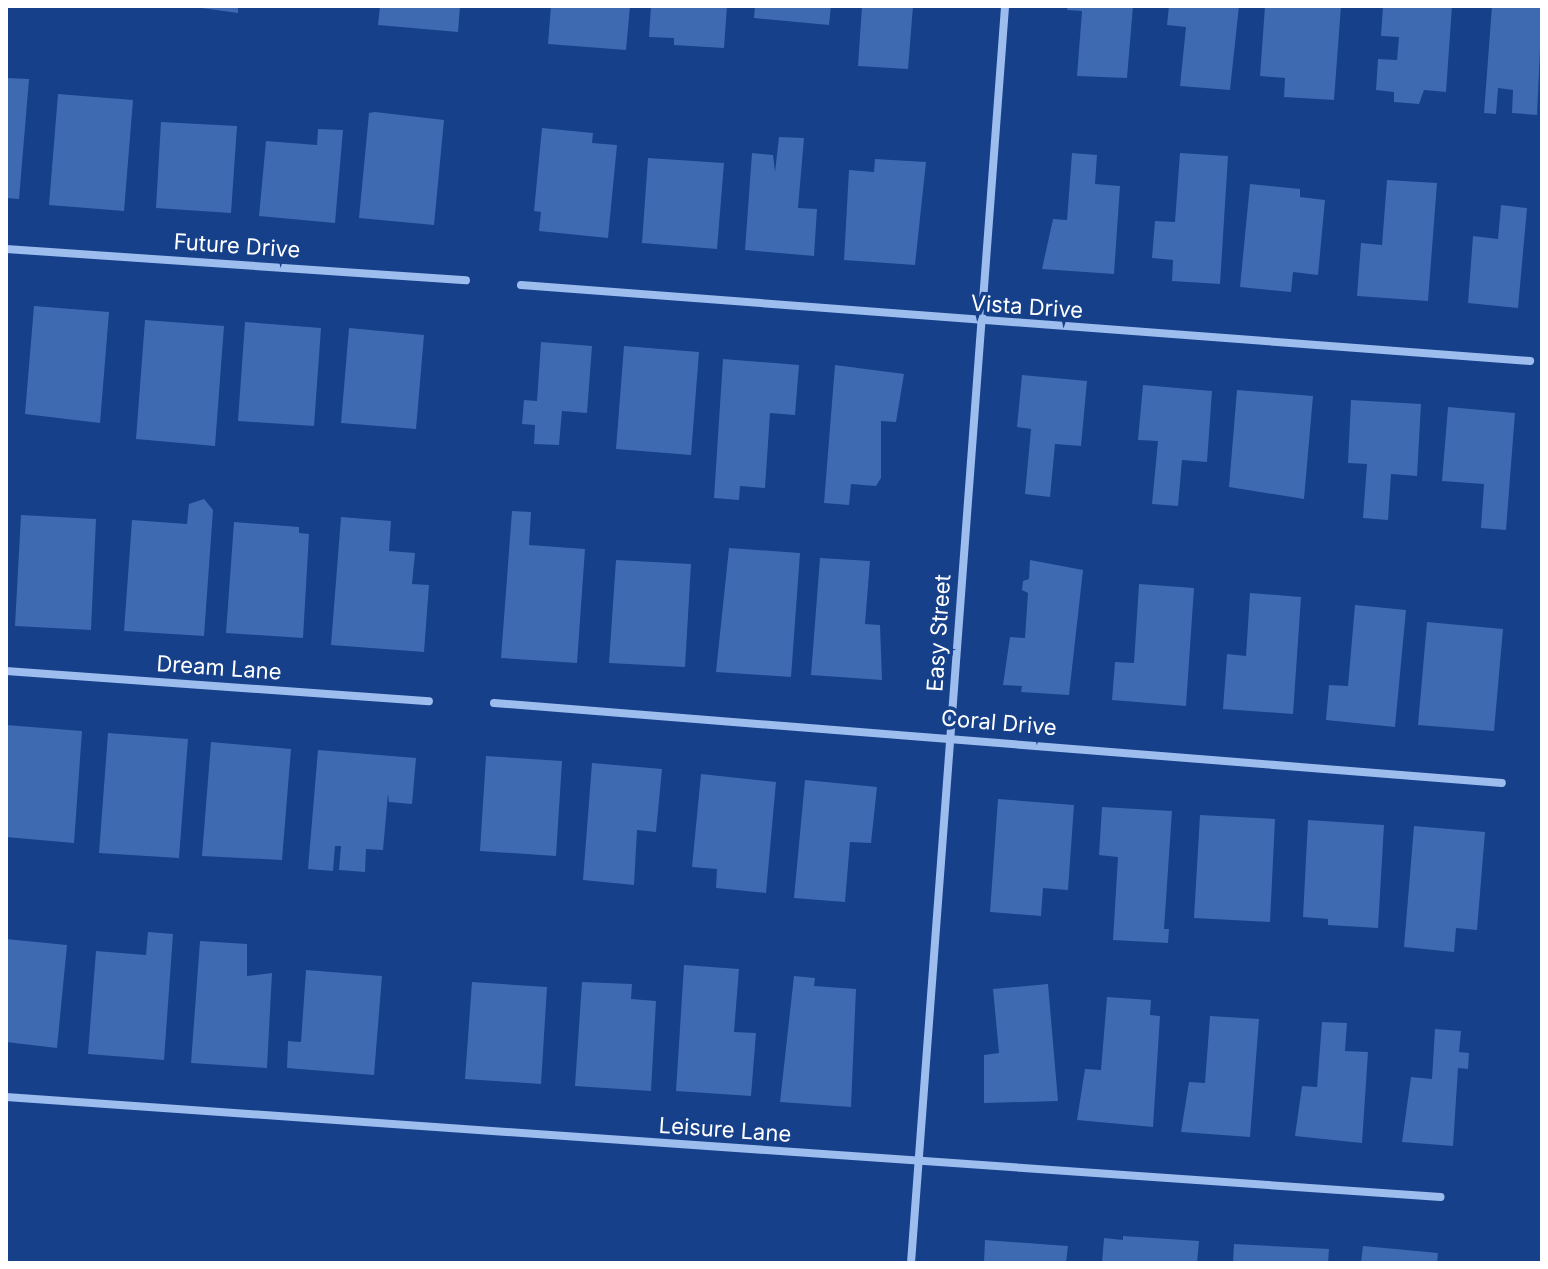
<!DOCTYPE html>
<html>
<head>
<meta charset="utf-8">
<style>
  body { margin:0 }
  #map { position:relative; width:1548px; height:1269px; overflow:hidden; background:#164089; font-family:Inter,sans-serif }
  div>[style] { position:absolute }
  .building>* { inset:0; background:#3e6ab2 }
  .street>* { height:8px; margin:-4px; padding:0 4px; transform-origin:4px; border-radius:4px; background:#9dbdef }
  span { translate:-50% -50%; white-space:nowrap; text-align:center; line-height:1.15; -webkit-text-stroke:7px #164089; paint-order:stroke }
  .street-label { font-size:22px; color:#fff }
  .frame { position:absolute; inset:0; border:8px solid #fff; pointer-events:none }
</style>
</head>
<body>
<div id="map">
  <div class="building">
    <i style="clip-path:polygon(187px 6px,238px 6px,238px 13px)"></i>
    <i style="clip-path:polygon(380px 6px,460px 6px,458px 32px,378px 25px)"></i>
    <i style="clip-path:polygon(551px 6px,630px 6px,626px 50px,548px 44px)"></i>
    <i style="clip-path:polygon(651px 6px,727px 6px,724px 48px,674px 45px,674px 38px,649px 37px)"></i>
    <i style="clip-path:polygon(755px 6px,831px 6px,829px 25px,754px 18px)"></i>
    <i style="clip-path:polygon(862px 6px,913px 6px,908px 69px,858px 66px)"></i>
    <i style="clip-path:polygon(1068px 6px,1133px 6px,1127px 78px,1077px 76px,1082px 11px,1067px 10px)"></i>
    <i style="clip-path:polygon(1169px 6px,1239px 6px,1230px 90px,1180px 86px,1186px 27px,1167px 25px)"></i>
    <i style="clip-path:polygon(1265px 6px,1341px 6px,1334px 100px,1284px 97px,1285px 78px,1260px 76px)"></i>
    <i style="clip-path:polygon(1383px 6px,1452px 6px,1446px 92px,1424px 90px,1419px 104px,1394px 102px,1394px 92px,1376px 90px,1378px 59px,1397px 60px,1399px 37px,1381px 36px)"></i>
    <i style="clip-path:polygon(1492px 6px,1542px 6px,1537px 115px,1512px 113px,1513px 90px,1498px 88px,1496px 114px,1484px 113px)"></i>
    <i style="clip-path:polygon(6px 78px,29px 79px,19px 199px,6px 198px)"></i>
    <i style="clip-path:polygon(58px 94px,133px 100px,124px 211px,49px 205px)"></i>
    <i style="clip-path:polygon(375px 112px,444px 120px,434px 225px,359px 218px,369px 113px)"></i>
    <i style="clip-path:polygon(161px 122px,237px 126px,231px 213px,156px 208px)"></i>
    <i style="clip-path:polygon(542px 128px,593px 133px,592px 143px,617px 145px,608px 238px,539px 231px,541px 212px,534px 211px)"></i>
    <i style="clip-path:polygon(318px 129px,343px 130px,335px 223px,259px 216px,266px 141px,317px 145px)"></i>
    <i style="clip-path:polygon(779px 137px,804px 138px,798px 208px,817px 209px,814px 256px,745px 250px,752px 153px,773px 155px,775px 172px)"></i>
    <i style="clip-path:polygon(1072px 153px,1097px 155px,1095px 184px,1120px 186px,1114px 274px,1042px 269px,1053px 219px,1067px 220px)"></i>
    <i style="clip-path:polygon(1180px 153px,1228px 156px,1220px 284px,1172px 281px,1173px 260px,1152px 258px,1155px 221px,1175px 222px)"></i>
    <i style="clip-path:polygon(648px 158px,724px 163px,717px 249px,642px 243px)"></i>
    <i style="clip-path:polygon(875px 159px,926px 162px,915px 265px,844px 260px,849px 170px,874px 172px)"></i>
    <i style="clip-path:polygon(1387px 180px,1437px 183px,1428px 301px,1357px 296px,1361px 243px,1382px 245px)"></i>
    <i style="clip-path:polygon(1250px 184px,1300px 189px,1300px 197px,1325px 200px,1318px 275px,1293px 272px,1291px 292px,1240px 287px)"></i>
    <i style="clip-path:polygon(1501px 205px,1527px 208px,1518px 308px,1468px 303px,1473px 236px,1498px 239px)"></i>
    <i style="clip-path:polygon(34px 306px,109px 312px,100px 423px,25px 414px)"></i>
    <i style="clip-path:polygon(145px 320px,224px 326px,215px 446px,136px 439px)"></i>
    <i style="clip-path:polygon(245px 322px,321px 328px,314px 426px,238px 421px)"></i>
    <i style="clip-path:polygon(349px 328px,424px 335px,416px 429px,341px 423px)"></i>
    <i style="clip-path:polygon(541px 342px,592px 346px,587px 413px,562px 411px,559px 445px,534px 444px,535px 425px,522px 424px,524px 400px,537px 401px)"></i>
    <i style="clip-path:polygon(624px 346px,699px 352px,691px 455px,616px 449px)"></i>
    <i style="clip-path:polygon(723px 359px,799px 365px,795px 415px,770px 413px,765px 488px,740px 486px,739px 500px,714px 498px)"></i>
    <i style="clip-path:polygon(835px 365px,904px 374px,896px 422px,881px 421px,881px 478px,876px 486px,851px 484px,849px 505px,824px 503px)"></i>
    <i style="clip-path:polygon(1022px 375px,1087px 381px,1081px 446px,1055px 444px,1050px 497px,1025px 494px,1031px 429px,1017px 427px)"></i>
    <i style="clip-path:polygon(1143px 385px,1212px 391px,1207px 462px,1182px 460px,1178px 506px,1152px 504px,1158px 441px,1138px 440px)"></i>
    <i style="clip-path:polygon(1237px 390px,1313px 396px,1304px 499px,1229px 487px)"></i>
    <i style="clip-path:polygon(1351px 400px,1421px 404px,1417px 476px,1391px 474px,1388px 520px,1363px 518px,1367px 464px,1348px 463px)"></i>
    <i style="clip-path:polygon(1448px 407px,1515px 413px,1506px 530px,1481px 528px,1484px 484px,1442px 481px)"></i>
    <i style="clip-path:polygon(204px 499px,213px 510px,204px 636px,124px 631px,132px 520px,187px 524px,189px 504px)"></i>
    <i style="clip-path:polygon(512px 511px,531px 512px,529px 545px,585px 549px,577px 663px,501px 658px)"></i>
    <i style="clip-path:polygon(21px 515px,96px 519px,91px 630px,15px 626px)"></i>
    <i style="clip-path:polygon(341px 517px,391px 521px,389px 551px,415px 553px,412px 584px,429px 585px,424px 652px,331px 645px)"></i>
    <i style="clip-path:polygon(234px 522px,299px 527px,299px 533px,309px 534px,303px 638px,226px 633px)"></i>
    <i style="clip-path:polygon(729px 548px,800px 553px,791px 677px,716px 672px)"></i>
    <i style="clip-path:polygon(820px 558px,870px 561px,865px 624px,880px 625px,882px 680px,811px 675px)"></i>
    <i style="clip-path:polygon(616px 560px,691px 564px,685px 667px,609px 663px)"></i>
    <i style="clip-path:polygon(1030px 560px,1083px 570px,1069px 695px,1021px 692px,1022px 686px,1003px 685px,1010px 637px,1025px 638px,1028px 593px,1022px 590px,1023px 581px,1029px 579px)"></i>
    <i style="clip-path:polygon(1139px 584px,1194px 588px,1186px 706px,1112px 700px,1115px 662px,1134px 663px)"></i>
    <i style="clip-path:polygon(1250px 593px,1301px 597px,1293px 714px,1223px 709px,1227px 654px,1246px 656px)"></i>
    <i style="clip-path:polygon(1355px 605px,1406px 610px,1395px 727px,1326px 720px,1329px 685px,1348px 686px)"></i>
    <i style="clip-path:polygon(1427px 622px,1503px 629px,1494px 731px,1418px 725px)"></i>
    <i style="clip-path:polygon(6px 725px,82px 731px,74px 843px,6px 837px)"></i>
    <i style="clip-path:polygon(108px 733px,188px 739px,179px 858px,99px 853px)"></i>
    <i style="clip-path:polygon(211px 742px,291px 749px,282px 860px,202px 856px)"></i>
    <i style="clip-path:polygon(318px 750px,416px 758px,412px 804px,389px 802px,388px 794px,383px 850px,366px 849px,365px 872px,339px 870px,341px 846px,335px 846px,333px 871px,308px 869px)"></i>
    <i style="clip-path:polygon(486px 756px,562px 761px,556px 856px,480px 851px)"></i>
    <i style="clip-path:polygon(592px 763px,662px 769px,656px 832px,637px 830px,634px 885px,583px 880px)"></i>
    <i style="clip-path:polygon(701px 774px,776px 782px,766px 893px,716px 888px,717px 869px,692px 867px)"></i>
    <i style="clip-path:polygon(805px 780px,877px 787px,871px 843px,850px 842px,845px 902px,794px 898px)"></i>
    <i style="clip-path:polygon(998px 799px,1074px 805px,1068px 890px,1043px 888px,1041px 916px,990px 912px)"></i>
    <i style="clip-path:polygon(1102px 807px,1172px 811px,1164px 929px,1169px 929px,1168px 943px,1113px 940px,1118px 857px,1099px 855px)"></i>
    <i style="clip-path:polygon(1200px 815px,1275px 819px,1270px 922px,1194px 918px)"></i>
    <i style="clip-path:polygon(1308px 820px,1384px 825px,1378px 928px,1328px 925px,1328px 919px,1303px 917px)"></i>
    <i style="clip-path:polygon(1414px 826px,1485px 832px,1477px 930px,1456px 928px,1454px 952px,1404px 947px)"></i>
    <i style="clip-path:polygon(148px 932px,173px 934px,164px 1060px,88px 1054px,96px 951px,146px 955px)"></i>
    <i style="clip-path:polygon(6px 939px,67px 945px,57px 1048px,6px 1042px)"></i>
    <i style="clip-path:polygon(200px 941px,247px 944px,247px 976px,272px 973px,267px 1068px,191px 1063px)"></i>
    <i style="clip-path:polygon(684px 965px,739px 969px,734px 1032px,756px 1033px,751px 1096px,676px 1091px)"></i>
    <i style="clip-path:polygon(306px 970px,382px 976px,374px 1075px,287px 1068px,288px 1041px,301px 1042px)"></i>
    <i style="clip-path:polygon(794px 976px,815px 978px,814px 986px,856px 989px,851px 1107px,780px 1102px)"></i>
    <i style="clip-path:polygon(472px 982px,547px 987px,541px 1084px,465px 1079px)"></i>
    <i style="clip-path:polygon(582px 982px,632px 984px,631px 999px,656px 1001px,651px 1091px,575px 1086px)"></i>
    <i style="clip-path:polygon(1048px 984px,1058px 1101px,984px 1103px,984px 1055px,999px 1053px,993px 989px)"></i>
    <i style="clip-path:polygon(1107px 997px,1151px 1000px,1150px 1015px,1160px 1016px,1153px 1127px,1077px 1120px,1085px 1069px,1101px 1070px)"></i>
    <i style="clip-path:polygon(1210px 1016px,1259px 1019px,1250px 1137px,1181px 1132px,1189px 1082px,1205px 1083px)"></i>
    <i style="clip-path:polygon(1322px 1022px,1347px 1023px,1345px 1051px,1368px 1052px,1362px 1143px,1295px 1136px,1302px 1086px,1317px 1087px)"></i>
    <i style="clip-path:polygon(1435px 1029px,1461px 1031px,1459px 1052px,1469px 1053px,1468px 1069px,1458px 1068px,1453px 1146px,1402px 1142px,1411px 1077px,1432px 1079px)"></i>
    <i style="clip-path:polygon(1123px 1236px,1199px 1241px,1197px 1263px,1102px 1263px,1104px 1238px,1123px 1240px)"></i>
    <i style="clip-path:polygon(985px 1240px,1068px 1246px,1066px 1263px,984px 1263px)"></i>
    <i style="clip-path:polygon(1234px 1244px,1329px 1249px,1328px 1263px,1233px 1263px)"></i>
    <i style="clip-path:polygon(1363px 1246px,1438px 1253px,1437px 1263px,1361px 1263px)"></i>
  </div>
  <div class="street">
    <i style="left:6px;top:249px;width:461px;rotate:3.9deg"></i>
    <i style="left:521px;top:285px;width:1012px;rotate:4.31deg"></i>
    <i style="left:6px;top:671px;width:424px;rotate:4.1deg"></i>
    <i style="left:494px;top:703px;width:1011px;rotate:4.54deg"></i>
    <i style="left:6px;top:1097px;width:1438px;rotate:3.99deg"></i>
    <i style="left:911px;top:1263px;width:1261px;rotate:-85.72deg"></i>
  </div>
  <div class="street-label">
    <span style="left:237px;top:246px;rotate:4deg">Future Drive</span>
    <span style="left:1027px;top:307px;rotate:4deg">Vista Drive</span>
    <span style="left:939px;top:633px;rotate:-86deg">Easy Street</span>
    <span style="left:219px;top:668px;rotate:4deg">Dream Lane</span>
    <span style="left:999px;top:723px;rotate:5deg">Coral Drive</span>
    <span style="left:725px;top:1130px;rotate:4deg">Leisure Lane</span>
  </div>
  <div class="frame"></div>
</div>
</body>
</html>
